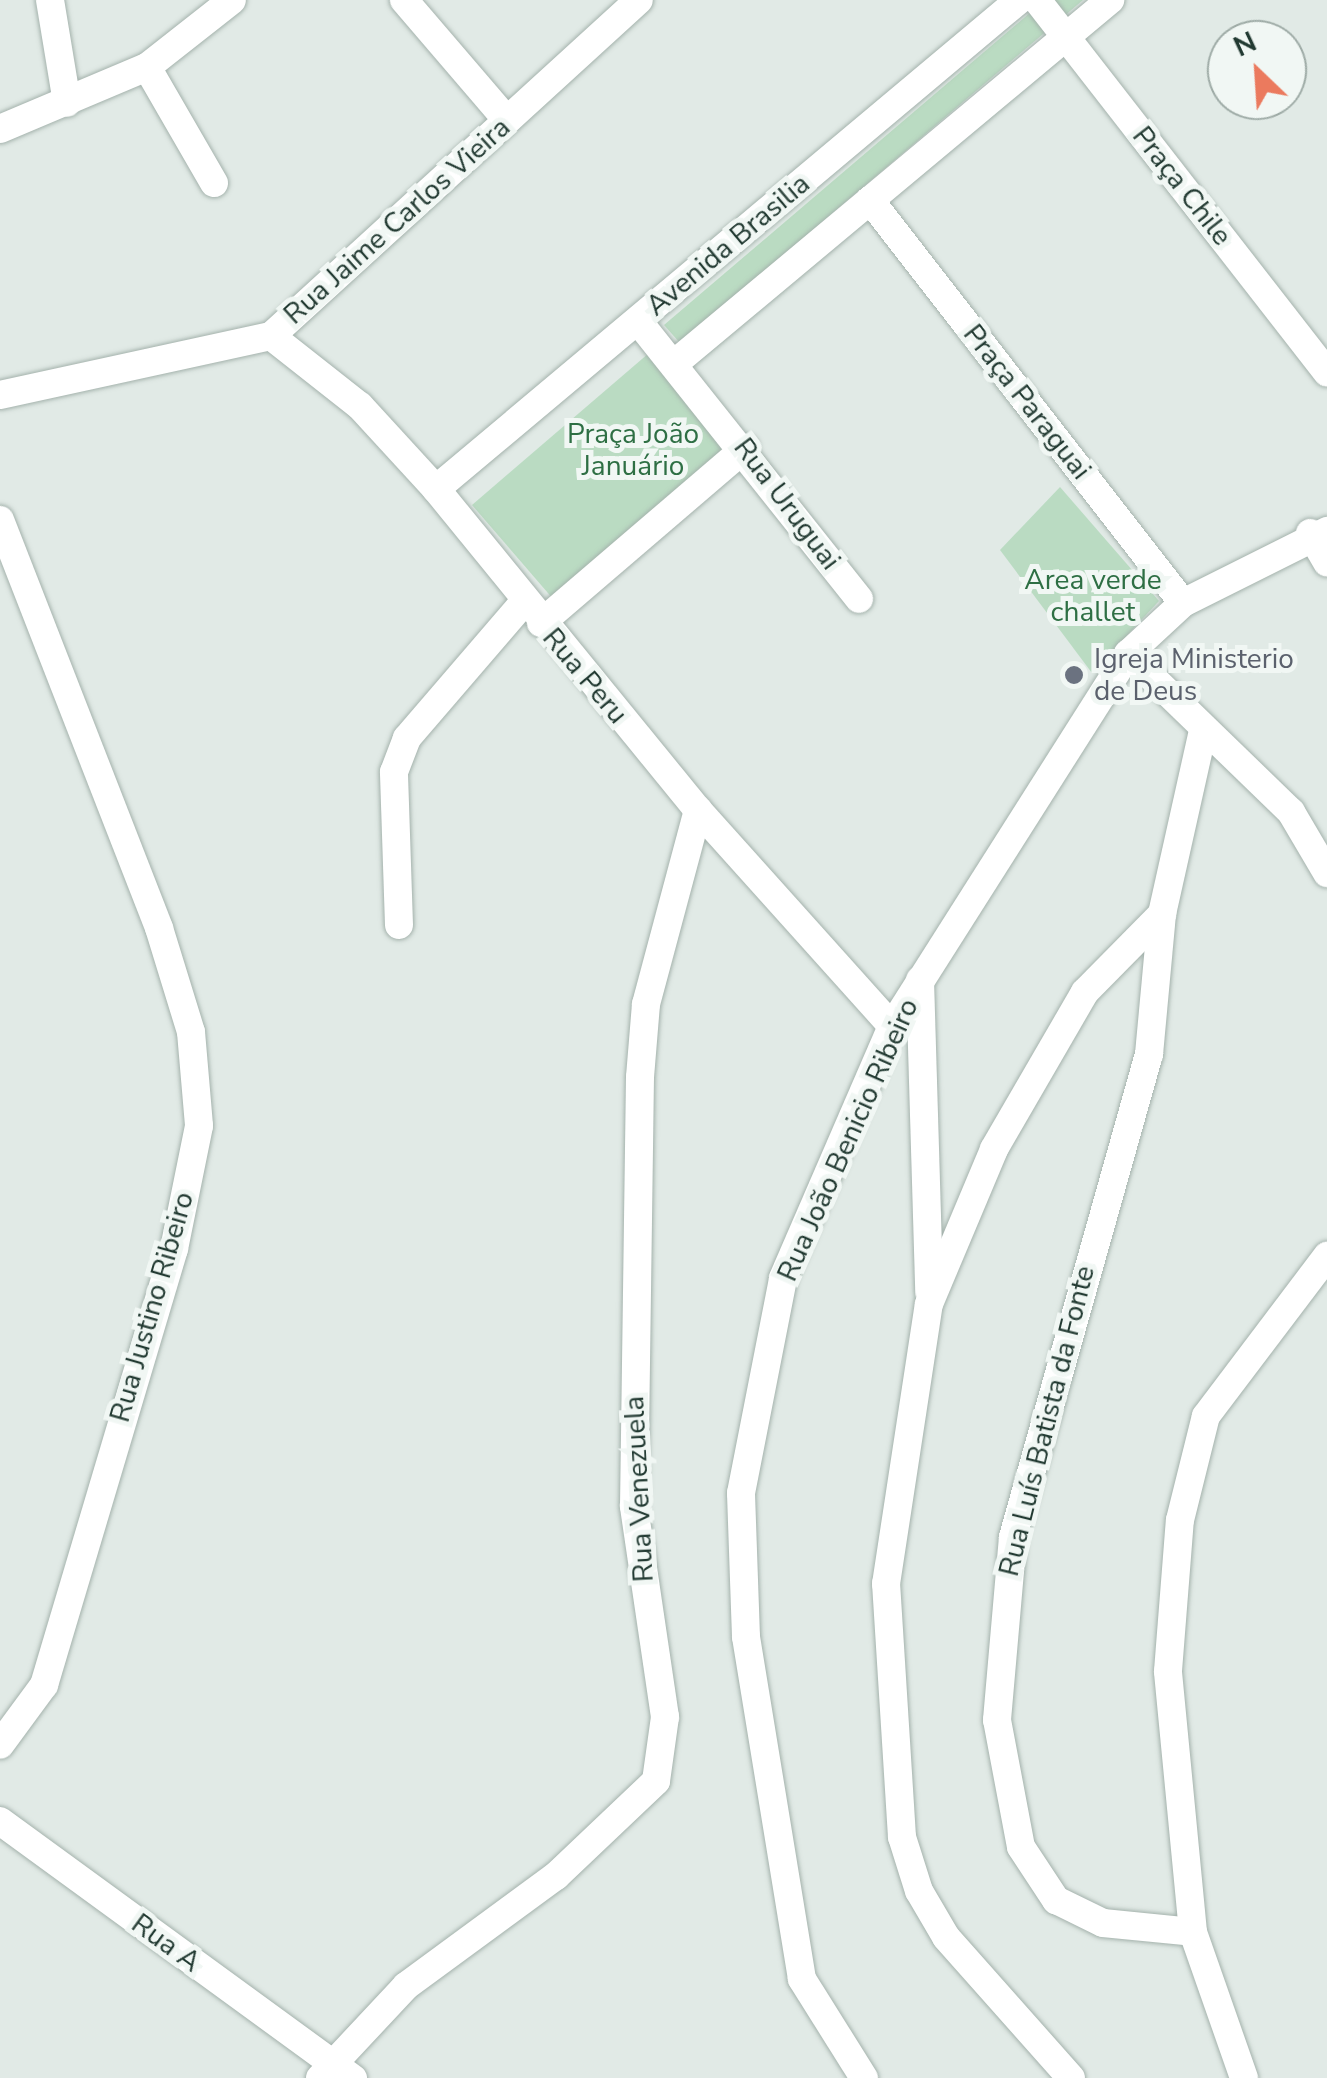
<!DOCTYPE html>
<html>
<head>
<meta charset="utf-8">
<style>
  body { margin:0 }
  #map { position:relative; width:1327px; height:2078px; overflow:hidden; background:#e1eae6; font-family:"Nunito Sans",sans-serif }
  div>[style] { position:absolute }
  .green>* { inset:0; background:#badbc2 }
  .roads { filter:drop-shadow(0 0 2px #a4b2ac) drop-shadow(0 0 2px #a4b2ac) }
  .minor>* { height:28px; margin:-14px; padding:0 14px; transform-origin:14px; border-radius:14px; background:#fff }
  .dots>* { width:28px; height:28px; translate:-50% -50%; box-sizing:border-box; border:5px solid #f1f7f4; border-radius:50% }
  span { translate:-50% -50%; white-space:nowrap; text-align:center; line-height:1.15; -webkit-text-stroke:10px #f1f7f4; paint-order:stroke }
  .street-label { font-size:28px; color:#223a32 }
  .park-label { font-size:28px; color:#2e6f44 }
  .worship-label { font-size:28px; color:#5b616d }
  .left { translate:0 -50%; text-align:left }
  .north { position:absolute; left:1207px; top:20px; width:100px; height:100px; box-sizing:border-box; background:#f1f7f4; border:2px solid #9eaba6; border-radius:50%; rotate:335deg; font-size:28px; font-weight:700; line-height:40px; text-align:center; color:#223a32 }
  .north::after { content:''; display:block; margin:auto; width:35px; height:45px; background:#eb7a5e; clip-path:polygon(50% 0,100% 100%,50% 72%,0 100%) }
</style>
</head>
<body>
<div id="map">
  <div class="green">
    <i style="clip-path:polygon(1045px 0,1083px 0,680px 343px,664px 325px)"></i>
    <i style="clip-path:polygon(656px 347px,739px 443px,554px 600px,472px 505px)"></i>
    <i style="clip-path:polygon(1060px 487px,1159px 601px,1092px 673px,1000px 550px)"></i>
  </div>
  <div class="roads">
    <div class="minor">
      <i style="left:50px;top:0;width:104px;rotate:80.6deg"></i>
      <i style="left:404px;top:0;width:158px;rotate:49.4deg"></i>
      <i style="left:1037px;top:0;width:472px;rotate:52.1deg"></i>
      <i style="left:147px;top:67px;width:134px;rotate:60deg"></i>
      <i style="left:0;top:129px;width:160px;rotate:-22.9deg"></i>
      <i style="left:147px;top:67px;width:108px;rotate:-38.2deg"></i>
      <i style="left:870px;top:200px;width:510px;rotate:52.16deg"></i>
      <i style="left:638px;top:321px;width:355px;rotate:51.5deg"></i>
      <i style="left:271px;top:336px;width:113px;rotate:38.2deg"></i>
      <i style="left:360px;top:406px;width:113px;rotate:47.5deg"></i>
      <i style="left:436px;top:489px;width:414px;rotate:50.8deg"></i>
      <i style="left:698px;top:810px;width:290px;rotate:48.1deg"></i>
      <i style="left:675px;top:363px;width:567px;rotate:-39.84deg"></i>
      <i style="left:0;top:395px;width:277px;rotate:-12.3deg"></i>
      <i style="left:271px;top:336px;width:498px;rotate:-42.4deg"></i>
      <i style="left:436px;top:489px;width:761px;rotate:-39.99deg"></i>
      <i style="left:0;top:520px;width:438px;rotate:68.7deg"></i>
      <i style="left:159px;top:928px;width:109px;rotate:72.9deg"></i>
      <i style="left:191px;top:1032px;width:94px;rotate:85.1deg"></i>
      <i style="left:199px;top:1126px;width:126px;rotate:101.5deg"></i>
      <i style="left:174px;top:1249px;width:455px;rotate:106.6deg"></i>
      <i style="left:44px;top:1685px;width:74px;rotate:126.3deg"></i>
      <i style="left:1310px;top:533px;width:34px;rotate:60deg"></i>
      <i style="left:541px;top:623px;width:269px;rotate:-40.6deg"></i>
      <i style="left:1128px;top:654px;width:227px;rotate:44.1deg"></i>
      <i style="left:1291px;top:812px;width:71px;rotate:59.5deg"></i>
      <i style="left:1162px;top:914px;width:141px;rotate:95.3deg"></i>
      <i style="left:1149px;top:1054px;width:502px;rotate:105.73deg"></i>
      <i style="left:1013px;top:1537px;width:184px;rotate:95deg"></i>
      <i style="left:997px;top:1720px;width:129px;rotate:79.3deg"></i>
      <i style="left:1021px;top:1847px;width:64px;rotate:56.6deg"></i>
      <i style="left:1056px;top:1900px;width:52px;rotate:26.1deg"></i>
      <i style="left:1103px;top:1923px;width:90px;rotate:5.7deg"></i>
      <i style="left:399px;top:925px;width:153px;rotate:-91.9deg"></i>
      <i style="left:394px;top:772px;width:36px;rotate:-69deg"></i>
      <i style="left:407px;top:738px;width:179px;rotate:-49.3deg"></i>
      <i style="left:920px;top:980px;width:312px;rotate:88.3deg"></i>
      <i style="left:0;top:1821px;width:437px;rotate:36.1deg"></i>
      <i style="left:320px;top:2078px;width:126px;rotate:-46.9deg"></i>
      <i style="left:406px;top:1986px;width:186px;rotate:-36.3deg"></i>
      <i style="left:556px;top:1876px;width:138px;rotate:-43.5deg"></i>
      <i style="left:656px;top:1781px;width:65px;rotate:-82deg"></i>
      <i style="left:665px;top:1717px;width:213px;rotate:-98.4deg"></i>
      <i style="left:634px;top:1506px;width:429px;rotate:-89.2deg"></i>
      <i style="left:640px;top:1077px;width:73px;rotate:-85.3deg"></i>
      <i style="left:646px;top:1004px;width:201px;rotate:-75deg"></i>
      <i style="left:864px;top:2078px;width:117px;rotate:-122.1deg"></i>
      <i style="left:802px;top:1979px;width:347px;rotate:-99.3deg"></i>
      <i style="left:746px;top:1637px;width:144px;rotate:-92deg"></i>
      <i style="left:741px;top:1493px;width:219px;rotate:-78.9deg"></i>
      <i style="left:783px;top:1278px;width:275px;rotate:-66.6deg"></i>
      <i style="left:892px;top:1026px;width:441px;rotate:-57.6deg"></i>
      <i style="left:1128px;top:654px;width:75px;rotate:-42.8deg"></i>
      <i style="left:1183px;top:603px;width:161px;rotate:-26.6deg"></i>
      <i style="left:1071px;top:2078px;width:188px;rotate:-131.6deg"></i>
      <i style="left:946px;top:1937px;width:53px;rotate:-120.4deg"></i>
      <i style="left:919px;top:1891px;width:57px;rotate:-107.5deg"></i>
      <i style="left:902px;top:1837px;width:254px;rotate:-93.6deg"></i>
      <i style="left:886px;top:1584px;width:283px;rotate:-81.3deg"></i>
      <i style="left:929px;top:1304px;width:168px;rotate:-67.2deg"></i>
      <i style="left:994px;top:1149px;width:181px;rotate:-59.9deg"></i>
      <i style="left:1085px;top:992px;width:110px;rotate:-45.4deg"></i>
      <i style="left:1162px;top:914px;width:189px;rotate:-77.4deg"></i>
      <i style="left:1244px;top:2078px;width:155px;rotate:-109.3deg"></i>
      <i style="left:1193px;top:1932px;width:262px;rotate:-95.5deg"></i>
      <i style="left:1168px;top:1671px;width:151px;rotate:-85.5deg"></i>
      <i style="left:1180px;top:1520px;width:107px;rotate:-76deg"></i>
      <i style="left:1206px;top:1416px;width:201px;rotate:-52.9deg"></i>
    </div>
  </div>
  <div class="dots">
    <i style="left:1074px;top:675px;background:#6b7280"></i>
  </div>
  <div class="street-label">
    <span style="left:1182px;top:186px;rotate:52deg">Praça Chile</span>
    <span style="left:397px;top:221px;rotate:-42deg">Rua Jaime Carlos Vieira</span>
    <span style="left:728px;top:245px;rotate:-40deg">Avenida Brasilia</span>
    <span style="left:1027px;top:402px;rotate:52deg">Praça Paraguai</span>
    <span style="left:787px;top:504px;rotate:53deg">Rua Uruguai</span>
    <span style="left:585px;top:676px;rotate:50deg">Rua Peru</span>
    <span style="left:848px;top:1140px;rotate:-66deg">Rua João Benicio Ribeiro</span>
    <span style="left:152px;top:1307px;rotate:-74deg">Rua Justino Ribeiro</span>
    <span style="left:1047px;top:1421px;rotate:-76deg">Rua Luís Batista da Fonte</span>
    <span style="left:639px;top:1489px;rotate:-93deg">Rua Venezuela</span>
    <span style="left:166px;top:1943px;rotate:36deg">Rua A</span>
  </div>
  <div class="park-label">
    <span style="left:633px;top:450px">Praça João<br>Januário</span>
    <span style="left:1093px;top:596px">Area verde<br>challet</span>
  </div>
  <div class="worship-label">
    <span class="left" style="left:1094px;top:675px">Igreja Ministerio<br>de Deus</span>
  </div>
  <div class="north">N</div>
</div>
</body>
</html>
